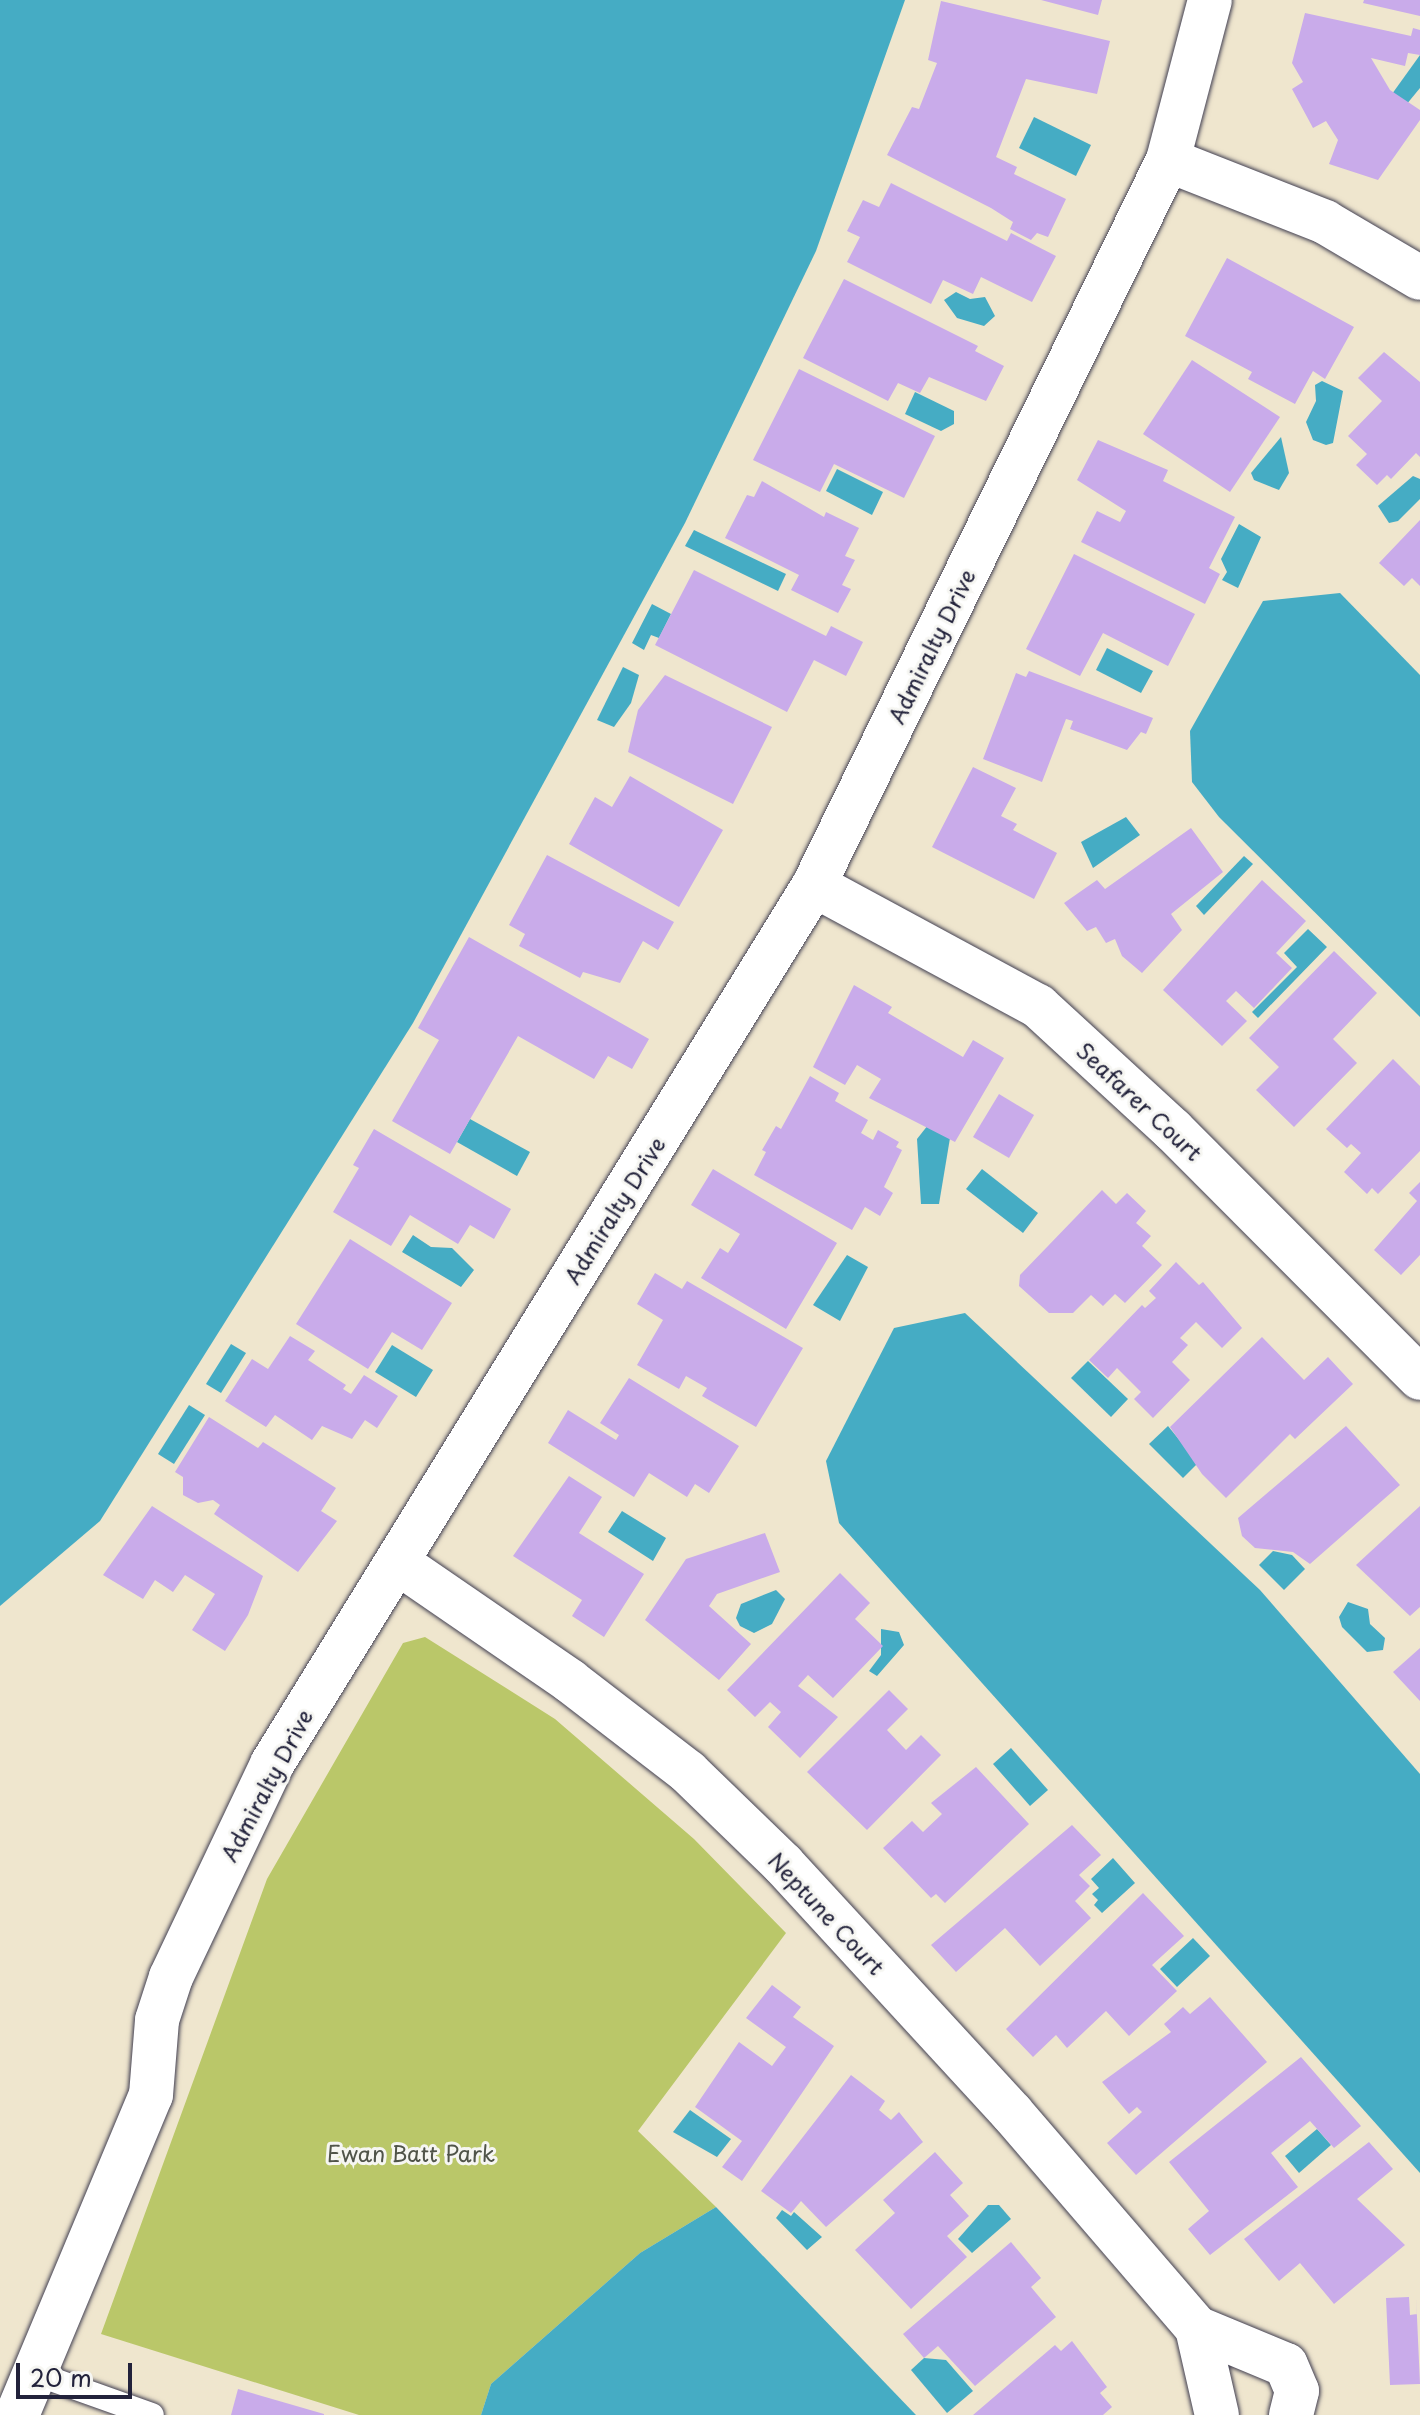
<!DOCTYPE html>
<html>
<head>
<meta charset="utf-8">
<style>
  body { margin:0 }
  #map { position:relative; width:1420px; height:2415px; overflow:hidden; background:#efe6ce; font-family:"Playpen Sans",sans-serif }
  div>[style] { position:absolute }
  .green>* { inset:0; background:#bac769 }
  .water>* { inset:0; background:#45acc4 }
  .building>* { inset:0; background:#c9abea }
  .roads { filter:drop-shadow(0 0 2px #413f51) drop-shadow(0 0 2px #413f51) }
  .lane>* { height:24px; margin:-12px; padding:0 12px; transform-origin:12px; border-radius:12px; background:#fff }
  .street>* { height:44px; margin:-22px; padding:0 22px; transform-origin:22px; border-radius:22px; background:#fff }
  span { translate:-50% -50%; white-space:nowrap; text-align:center; line-height:1.15; -webkit-text-stroke:6px #f6f6f2; paint-order:stroke }
  .street-label { font-size:22px; color:#22223b }
  .park-label { font-size:22px; color:#505449 }
  .scale { position:absolute; left:16px; top:2363px; width:116px; height:36px; box-sizing:border-box; border:4px solid #22223b; border-top:0; padding-left:10px; font-size:24px; line-height:28px; white-space:nowrap; color:#22223b; -webkit-text-stroke:6px #f6f6f2; paint-order:stroke }
</style>
</head>
<body>
<div id="map">
  <div class="green">
    <i style="clip-path:polygon(425px 1637px,555px 1719px,694px 1839px,786px 1933px,638px 2131px,716px 2207px,640px 2253px,491px 2384px,481px 2415px,359px 2415px,101px 2334px,267px 1879px,403px 1643px)"></i>
  </div>
  <div class="water">
    <i style="clip-path:polygon(0 0,905px 0,816px 251px,685px 523px,413px 1023px,100px 1521px,0 1606px)"></i>
    <i style="clip-path:polygon(1420px 55px,1420px 88px,1406px 105px,1392px 94px)"></i>
    <i style="clip-path:polygon(1034px 117px,1091px 145px,1076px 176px,1019px 148px)"></i>
    <i style="clip-path:polygon(956px 292px,970px 299px,985px 297px,995px 316px,984px 326px,957px 318px,944px 300px)"></i>
    <i style="clip-path:polygon(1322px 381px,1343px 391px,1333px 443px,1326px 445px,1313px 440px,1306px 422px,1316px 401px,1315px 385px)"></i>
    <i style="clip-path:polygon(915px 392px,954px 411px,954px 424px,941px 431px,905px 414px)"></i>
    <i style="clip-path:polygon(1281px 437px,1289px 473px,1279px 490px,1254px 480px,1251px 473px)"></i>
    <i style="clip-path:polygon(837px 469px,883px 492px,872px 515px,826px 491px)"></i>
    <i style="clip-path:polygon(1413px 476px,1420px 479px,1420px 499px,1398px 521px,1389px 523px,1378px 506px)"></i>
    <i style="clip-path:polygon(1239px 524px,1261px 537px,1238px 588px,1222px 580px,1227px 572px,1221px 559px)"></i>
    <i style="clip-path:polygon(694px 530px,786px 574px,778px 591px,685px 546px)"></i>
    <i style="clip-path:polygon(1340px 593px,1420px 675px,1420px 1017px,1219px 817px,1192px 782px,1190px 731px,1263px 601px)"></i>
    <i style="clip-path:polygon(652px 604px,671px 614px,659px 638px,651px 635px,644px 650px,632px 643px)"></i>
    <i style="clip-path:polygon(1107px 648px,1153px 671px,1141px 693px,1096px 670px)"></i>
    <i style="clip-path:polygon(623px 667px,639px 675px,631px 703px,614px 727px,597px 720px)"></i>
    <i style="clip-path:polygon(1126px 817px,1140px 835px,1093px 868px,1081px 842px)"></i>
    <i style="clip-path:polygon(1244px 856px,1253px 864px,1204px 915px,1196px 906px)"></i>
    <i style="clip-path:polygon(1308px 929px,1327px 947px,1258px 1018px,1252px 1012px,1297px 967px,1284px 953px)"></i>
    <i style="clip-path:polygon(470px 1119px,530px 1152px,517px 1176px,457px 1142px)"></i>
    <i style="clip-path:polygon(932px 1120px,951px 1132px,939px 1204px,921px 1204px,917px 1139px)"></i>
    <i style="clip-path:polygon(982px 1169px,1038px 1213px,1023px 1233px,966px 1189px)"></i>
    <i style="clip-path:polygon(413px 1235px,431px 1247px,452px 1248px,474px 1270px,461px 1287px,402px 1252px)"></i>
    <i style="clip-path:polygon(847px 1255px,868px 1267px,840px 1321px,813px 1305px)"></i>
    <i style="clip-path:polygon(965px 1313px,1260px 1590px,1420px 1774px,1420px 2173px,839px 1523px,826px 1461px,894px 1328px)"></i>
    <i style="clip-path:polygon(231px 1344px,246px 1353px,221px 1393px,206px 1384px)"></i>
    <i style="clip-path:polygon(392px 1345px,433px 1370px,416px 1397px,375px 1372px)"></i>
    <i style="clip-path:polygon(1088px 1361px,1128px 1399px,1111px 1417px,1071px 1378px)"></i>
    <i style="clip-path:polygon(189px 1405px,205px 1415px,174px 1464px,158px 1454px)"></i>
    <i style="clip-path:polygon(1168px 1426px,1198px 1463px,1183px 1478px,1149px 1444px)"></i>
    <i style="clip-path:polygon(622px 1511px,666px 1538px,653px 1561px,608px 1532px)"></i>
    <i style="clip-path:polygon(1273px 1551px,1292px 1555px,1305px 1569px,1284px 1590px,1259px 1565px)"></i>
    <i style="clip-path:polygon(776px 1590px,785px 1599px,772px 1624px,754px 1633px,740px 1626px,736px 1618px,741px 1604px)"></i>
    <i style="clip-path:polygon(1348px 1602px,1368px 1609px,1370px 1624px,1385px 1638px,1383px 1650px,1367px 1652px,1342px 1627px,1339px 1617px)"></i>
    <i style="clip-path:polygon(881px 1629px,899px 1632px,904px 1645px,877px 1676px,869px 1671px,881px 1655px)"></i>
    <i style="clip-path:polygon(1011px 1748px,1048px 1790px,1030px 1806px,993px 1764px)"></i>
    <i style="clip-path:polygon(1113px 1858px,1135px 1883px,1102px 1913px,1094px 1905px,1098px 1900px,1092px 1894px,1099px 1888px,1091px 1879px)"></i>
    <i style="clip-path:polygon(1193px 1938px,1210px 1956px,1177px 1987px,1160px 1969px)"></i>
    <i style="clip-path:polygon(690px 2110px,731px 2139px,717px 2157px,673px 2132px)"></i>
    <i style="clip-path:polygon(1317px 2129px,1331px 2145px,1299px 2173px,1285px 2156px)"></i>
    <i style="clip-path:polygon(988px 2205px,999px 2205px,1011px 2219px,972px 2253px,958px 2239px)"></i>
    <i style="clip-path:polygon(716px 2207px,916px 2415px,481px 2415px,491px 2384px,640px 2253px)"></i>
    <i style="clip-path:polygon(782px 2210px,791px 2216px,794px 2212px,822px 2237px,807px 2250px,776px 2218px)"></i>
    <i style="clip-path:polygon(924px 2358px,946px 2360px,973px 2391px,947px 2413px,911px 2370px)"></i>
  </div>
  <div class="building">
    <i style="clip-path:polygon(1041px 0,1102px 0,1098px 15px)"></i>
    <i style="clip-path:polygon(1364px 0,1420px 0,1420px 16px,1363px 3px)"></i>
    <i style="clip-path:polygon(941px 1px,1110px 41px,1097px 94px,1026px 79px,996px 157px,1017px 167px,1014px 174px,1066px 199px,1048px 237px,1037px 233px,1031px 240px,1010px 229px,1013px 222px,991px 208px,887px 155px,912px 107px,919px 109px,937px 63px,928px 60px)"></i>
    <i style="clip-path:polygon(1305px 13px,1411px 36px,1413px 28px,1420px 30px,1420px 55px,1408px 53px,1405px 66px,1371px 58px,1390px 90px,1420px 110px,1420px 120px,1378px 180px,1329px 164px,1338px 140px,1326px 121px,1313px 128px,1292px 89px,1303px 82px,1292px 63px)"></i>
    <i style="clip-path:polygon(891px 183px,1007px 241px,1011px 233px,1056px 256px,1032px 302px,981px 277px,973px 294px,943px 280px,931px 304px,847px 262px,860px 237px,847px 231px,863px 200px,879px 207px)"></i>
    <i style="clip-path:polygon(1227px 258px,1354px 327px,1325px 379px,1313px 371px,1295px 404px,1248px 379px,1252px 372px,1185px 336px)"></i>
    <i style="clip-path:polygon(844px 279px,978px 346px,975px 351px,1004px 366px,986px 401px,929px 377px,920px 393px,898px 383px,888px 401px,803px 358px)"></i>
    <i style="clip-path:polygon(1384px 352px,1420px 382px,1420px 457px,1416px 453px,1391px 479px,1387px 475px,1377px 485px,1356px 465px,1367px 454px,1348px 436px,1382px 401px,1358px 378px)"></i>
    <i style="clip-path:polygon(1192px 360px,1280px 417px,1230px 492px,1143px 434px)"></i>
    <i style="clip-path:polygon(799px 369px,935px 436px,904px 498px,834px 464px,820px 492px,753px 460px)"></i>
    <i style="clip-path:polygon(1098px 440px,1168px 470px,1163px 481px,1235px 517px,1209px 568px,1220px 574px,1205px 604px,1081px 542px,1097px 511px,1120px 522px,1126px 511px,1077px 480px)"></i>
    <i style="clip-path:polygon(762px 481px,824px 517px,826px 512px,859px 528px,845px 556px,855px 560px,842px 585px,851px 589px,838px 613px,791px 590px,799px 575px,725px 538px,747px 495px,754px 497px)"></i>
    <i style="clip-path:polygon(1420px 520px,1420px 586px,1412px 578px,1404px 586px,1379px 563px)"></i>
    <i style="clip-path:polygon(1074px 554px,1195px 614px,1168px 666px,1103px 633px,1080px 676px,1026px 649px)"></i>
    <i style="clip-path:polygon(694px 570px,826px 636px,831px 626px,863px 642px,846px 676px,814px 660px,787px 712px,655px 645px)"></i>
    <i style="clip-path:polygon(1029px 671px,1153px 718px,1146px 734px,1141px 732px,1127px 750px,1070px 729px,1073px 721px,1066px 719px,1042px 782px,983px 759px,1016px 673px,1026px 677px)"></i>
    <i style="clip-path:polygon(665px 675px,772px 727px,733px 804px,628px 752px,638px 710px)"></i>
    <i style="clip-path:polygon(973px 767px,1016px 788px,1001px 816px,1017px 824px,1013px 830px,1057px 853px,1034px 899px,932px 847px)"></i>
    <i style="clip-path:polygon(630px 776px,723px 830px,679px 907px,569px 844px,595px 797px,612px 807px)"></i>
    <i style="clip-path:polygon(1191px 828px,1223px 872px,1171px 914px,1182px 930px,1142px 973px,1122px 956px,1115px 939px,1106px 943px,1096px 927px,1087px 931px,1064px 903px,1097px 880px,1105px 889px)"></i>
    <i style="clip-path:polygon(547px 855px,674px 922px,658px 950px,643px 941px,620px 983px,583px 972px,580px 978px,519px 946px,525px 934px,509px 925px)"></i>
    <i style="clip-path:polygon(1262px 880px,1306px 921px,1276px 953px,1292px 968px,1254px 1008px,1236px 991px,1226px 1001px,1247px 1021px,1222px 1046px,1163px 990px)"></i>
    <i style="clip-path:polygon(469px 937px,649px 1039px,632px 1069px,608px 1056px,594px 1079px,518px 1036px,450px 1154px,392px 1121px,439px 1040px,418px 1028px)"></i>
    <i style="clip-path:polygon(1334px 951px,1377px 993px,1333px 1039px,1357px 1063px,1294px 1127px,1256px 1090px,1279px 1067px,1249px 1038px)"></i>
    <i style="clip-path:polygon(854px 985px,892px 1007px,888px 1013px,963px 1057px,973px 1040px,1004px 1058px,955px 1142px,869px 1098px,881px 1079px,857px 1065px,845px 1085px,813px 1067px)"></i>
    <i style="clip-path:polygon(1393px 1059px,1420px 1086px,1420px 1151px,1378px 1194px,1372px 1188px,1367px 1194px,1344px 1172px,1361px 1153px,1351px 1144px,1347px 1148px,1326px 1129px)"></i>
    <i style="clip-path:polygon(810px 1076px,839px 1093px,835px 1101px,868px 1120px,861px 1133px,873px 1140px,878px 1130px,899px 1142px,896px 1147px,902px 1150px,884px 1187px,893px 1193px,880px 1216px,865px 1207px,852px 1230px,754px 1175px,766px 1152px,762px 1150px,776px 1126px,781px 1129px)"></i>
    <i style="clip-path:polygon(999px 1094px,1034px 1115px,1009px 1158px,973px 1137px)"></i>
    <i style="clip-path:polygon(374px 1129px,511px 1209px,494px 1239px,470px 1225px,458px 1244px,410px 1215px,391px 1246px,333px 1212px,359px 1168px,353px 1165px)"></i>
    <i style="clip-path:polygon(713px 1169px,837px 1243px,786px 1329px,701px 1278px,720px 1248px,728px 1253px,740px 1234px,691px 1205px)"></i>
    <i style="clip-path:polygon(1420px 1182px,1420px 1255px,1401px 1275px,1374px 1250px,1417px 1201px,1409px 1193px)"></i>
    <i style="clip-path:polygon(1102px 1190px,1116px 1204px,1127px 1193px,1146px 1211px,1136px 1223px,1151px 1236px,1142px 1246px,1162px 1265px,1125px 1303px,1115px 1294px,1103px 1306px,1091px 1295px,1073px 1313px,1049px 1313px,1019px 1286px,1020px 1275px)"></i>
    <i style="clip-path:polygon(350px 1239px,452px 1303px,422px 1350px,392px 1332px,368px 1369px,296px 1324px)"></i>
    <i style="clip-path:polygon(1176px 1262px,1199px 1285px,1203px 1282px,1242px 1328px,1222px 1348px,1196px 1322px,1180px 1338px,1188px 1345px,1172px 1362px,1190px 1380px,1153px 1418px,1134px 1399px,1141px 1392px,1117px 1368px,1108px 1378px,1089px 1360px,1142px 1305px,1145px 1308px,1156px 1298px,1149px 1291px)"></i>
    <i style="clip-path:polygon(655px 1273px,682px 1289px,687px 1281px,803px 1348px,756px 1427px,702px 1396px,707px 1388px,686px 1376px,679px 1389px,637px 1365px,663px 1320px,637px 1304px)"></i>
    <i style="clip-path:polygon(290px 1336px,315px 1351px,308px 1360px,346px 1385px,343px 1389px,351px 1394px,364px 1375px,398px 1396px,377px 1428px,365px 1420px,352px 1439px,322px 1426px,312px 1440px,275px 1415px,266px 1427px,225px 1401px,252px 1359px,268px 1369px)"></i>
    <i style="clip-path:polygon(1262px 1337px,1304px 1380px,1328px 1357px,1353px 1384px,1295px 1439px,1290px 1434px,1226px 1498px,1202px 1474px,1170px 1427px)"></i>
    <i style="clip-path:polygon(629px 1378px,739px 1446px,709px 1493px,695px 1484px,687px 1497px,649px 1473px,634px 1497px,548px 1443px,568px 1410px,616px 1440px,619px 1435px,600px 1423px)"></i>
    <i style="clip-path:polygon(209px 1417px,258px 1448px,263px 1442px,336px 1488px,321px 1511px,337px 1521px,298px 1572px,214px 1514px,220px 1505px,213px 1500px,198px 1503px,183px 1495px,183px 1477px,175px 1472px)"></i>
    <i style="clip-path:polygon(1346px 1426px,1400px 1485px,1310px 1564px,1293px 1552px,1255px 1548px,1242px 1536px,1238px 1518px)"></i>
    <i style="clip-path:polygon(569px 1476px,602px 1497px,579px 1533px,644px 1574px,604px 1637px,572px 1616px,582px 1600px,513px 1556px)"></i>
    <i style="clip-path:polygon(152px 1506px,263px 1576px,248px 1615px,225px 1651px,192px 1630px,215px 1594px,185px 1575px,173px 1592px,155px 1580px,143px 1599px,103px 1575px)"></i>
    <i style="clip-path:polygon(1420px 1506px,1420px 1607px,1410px 1616px,1356px 1565px)"></i>
    <i style="clip-path:polygon(765px 1533px,780px 1572px,717px 1594px,709px 1606px,751px 1644px,719px 1680px,645px 1620px,686px 1559px)"></i>
    <i style="clip-path:polygon(840px 1573px,870px 1603px,855px 1619px,883px 1646px,833px 1698px,808px 1675px,798px 1686px,838px 1717px,800px 1758px,768px 1727px,781px 1712px,770px 1702px,755px 1717px,727px 1690px)"></i>
    <i style="clip-path:polygon(1420px 1648px,1420px 1701px,1393px 1672px)"></i>
    <i style="clip-path:polygon(889px 1690px,908px 1709px,887px 1730px,906px 1750px,921px 1735px,941px 1755px,867px 1830px,807px 1772px)"></i>
    <i style="clip-path:polygon(976px 1767px,1029px 1824px,945px 1903px,936px 1894px,931px 1898px,883px 1848px,912px 1821px,923px 1832px,942px 1814px,931px 1803px)"></i>
    <i style="clip-path:polygon(1072px 1825px,1101px 1855px,1079px 1875px,1090px 1886px,1075px 1901px,1091px 1918px,1040px 1966px,1005px 1928px,956px 1972px,931px 1945px)"></i>
    <i style="clip-path:polygon(1143px 1893px,1184px 1936px,1152px 1965px,1177px 1991px,1129px 2036px,1106px 2011px,1067px 2048px,1056px 2035px,1033px 2057px,1006px 2029px)"></i>
    <i style="clip-path:polygon(772px 1985px,801px 2007px,793px 2017px,834px 2046px,742px 2181px,722px 2167px,742px 2141px,695px 2107px,739px 2042px,772px 2066px,786px 2047px,746px 2018px)"></i>
    <i style="clip-path:polygon(1210px 1997px,1267px 2062px,1136px 2175px,1107px 2143px,1142px 2112px,1137px 2107px,1129px 2114px,1102px 2082px,1171px 2032px,1164px 2024px,1183px 2007px,1190px 2014px)"></i>
    <i style="clip-path:polygon(1301px 2057px,1361px 2126px,1334px 2148px,1310px 2121px,1271px 2153px,1298px 2187px,1210px 2255px,1188px 2229px,1209px 2211px,1169px 2162px)"></i>
    <i style="clip-path:polygon(851px 2075px,885px 2101px,879px 2110px,891px 2120px,899px 2112px,923px 2142px,826px 2227px,801px 2201px,791px 2213px,761px 2191px)"></i>
    <i style="clip-path:polygon(1369px 2142px,1393px 2169px,1357px 2199px,1405px 2245px,1334px 2304px,1300px 2263px,1279px 2281px,1244px 2239px)"></i>
    <i style="clip-path:polygon(935px 2152px,963px 2183px,950px 2195px,969px 2216px,947px 2236px,967px 2257px,911px 2309px,855px 2250px,895px 2213px,883px 2200px)"></i>
    <i style="clip-path:polygon(1011px 2242px,1041px 2278px,1031px 2287px,1056px 2317px,975px 2386px,938px 2346px,924px 2358px,903px 2334px)"></i>
    <i style="clip-path:polygon(1416px 2295px,1420px 2384px,1390px 2385px,1386px 2298px,1409px 2297px,1410px 2315px,1417px 2314px)"></i>
    <i style="clip-path:polygon(1072px 2341px,1107px 2387px,1100px 2393px,1112px 2407px,1103px 2415px,973px 2415px,1055px 2345px,1061px 2351px)"></i>
    <i style="clip-path:polygon(238px 2389px,324px 2414px,324px 2415px,231px 2415px)"></i>
  </div>
  <div class="roads">
    <div class="lane">
      <i style="left:34px;top:2373px;width:125px;rotate:19.6deg"></i>
    </div>
    <div class="street">
      <i style="left:1168px;top:160px;width:169px;rotate:21.5deg"></i>
      <i style="left:1325px;top:222px;width:110px;rotate:30.5deg"></i>
      <i style="left:814px;top:885px;width:255px;rotate:28.4deg"></i>
      <i style="left:1038px;top:1006px;width:183px;rotate:42.6deg"></i>
      <i style="left:1173px;top:1130px;width:350px;rotate:45.1deg"></i>
      <i style="left:397px;top:1562px;width:210px;rotate:34.5deg"></i>
      <i style="left:570px;top:1681px;width:149px;rotate:37.6deg"></i>
      <i style="left:688px;top:1772px;width:132px;rotate:44.1deg"></i>
      <i style="left:783px;top:1864px;width:338px;rotate:47.4deg"></i>
      <i style="left:1012px;top:2113px;width:284px;rotate:49.3deg"></i>
      <i style="left:1197px;top:2328px;width:89px;rotate:77.1deg"></i>
      <i style="left:1197px;top:2328px;width:96px;rotate:22.6deg"></i>
      <i style="left:1286px;top:2365px;width:28px;rotate:67deg"></i>
      <i style="left:1297px;top:2391px;width:25px;rotate:104deg"></i>
      <i style="left:17px;top:2415px;width:347px;rotate:-67.3deg"></i>
      <i style="left:151px;top:2095px;width:75px;rotate:-85.4deg"></i>
      <i style="left:157px;top:2020px;width:45px;rotate:-72deg"></i>
      <i style="left:171px;top:1977px;width:236px;rotate:-64.6deg"></i>
      <i style="left:272px;top:1764px;width:1033px;rotate:-58.34deg"></i>
      <i style="left:814px;top:885px;width:807px;rotate:-63.97deg"></i>
      <i style="left:1168px;top:160px;width:165px;rotate:-75.3deg"></i>
    </div>
  </div>
  <div class="street-label">
    <span style="left:931px;top:646px;rotate:-64deg">Admiralty Drive</span>
    <span style="left:1140px;top:1101px;rotate:43deg">Seafarer Court</span>
    <span style="left:614px;top:1210px;rotate:-58deg">Admiralty Drive</span>
    <span style="left:266px;top:1785px;rotate:-62deg">Admiralty Drive</span>
    <span style="left:827px;top:1913px;rotate:47deg">Neptune Court</span>
  </div>
  <div class="park-label">
    <span style="left:411px;top:2153px">Ewan Batt Park</span>
  </div>
  <div class="scale">20 m</div>
</div>
</body>
</html>
